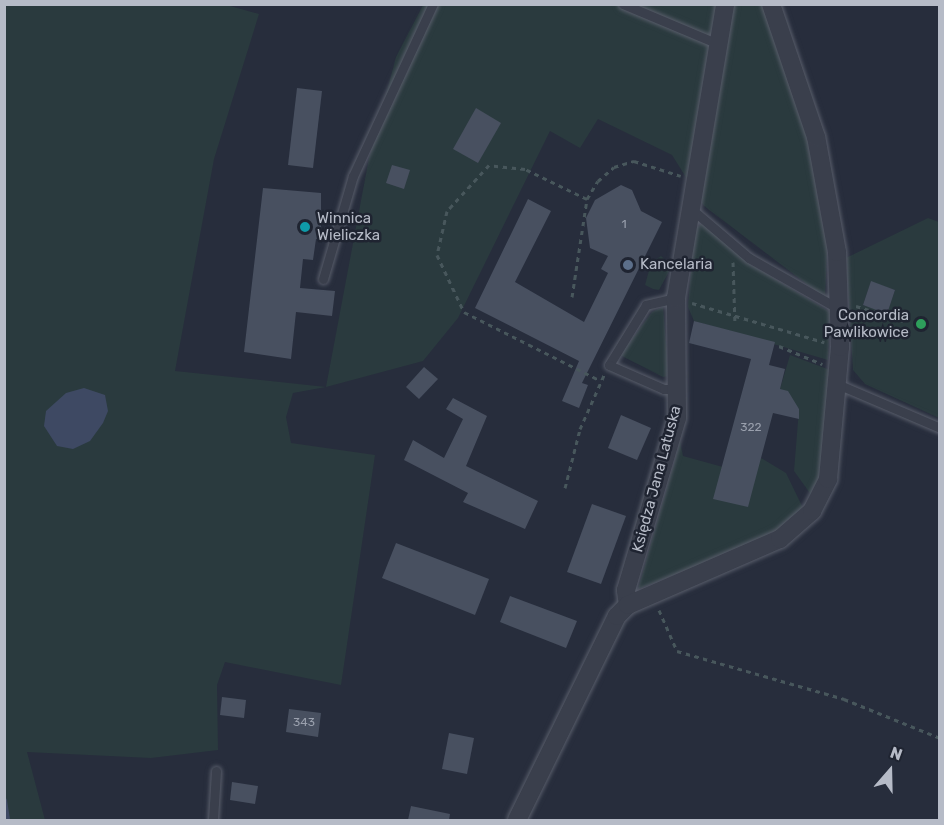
<!DOCTYPE html>
<html>
<head>
<meta charset="utf-8">
<style>
  body { margin:0 }
  #map { position:relative; width:944px; height:825px; overflow:hidden; background:#272d3c; font-family:Rubik,sans-serif }
  div>[style] { position:absolute }
  .green>* { inset:0; background:#2a3a3e }
  .water>* { inset:0; background:#3e4963 }
  .stream>* { height:5px; margin:-2.5px; padding:0 2.5px; transform-origin:2.5px; border-radius:2.5px; background:#3e4963 }
  .building>* { inset:0; background:#485060 }
  .path>* { height:3px; margin-top:-1.5px; transform-origin:0; background:repeating-linear-gradient(90deg,#48575c 0 4.5px,transparent 0 9px) }
  .roads { filter:drop-shadow(0 0 2px #585d6a) drop-shadow(0 0 2px #585d6a) }
  .service>* { height:9px; margin:-4.5px; padding:0 4.5px; transform-origin:4.5px; border-radius:4.5px; background:#3a3f4c }
  .minor>* { height:18px; margin:-9px; padding:0 9px; transform-origin:9px; border-radius:9px; background:#3a3f4c }
  .dots>* { width:16px; height:16px; translate:-50% -50%; box-sizing:border-box; border:3px solid #1f2431; border-radius:50% }
  span { translate:-50% -50%; white-space:nowrap; text-align:center; line-height:1.15; -webkit-text-stroke:5px #1f2431; paint-order:stroke }
  .number-label { font-size:12px; color:#9aa0ad }
  .number-label span { -webkit-text-stroke-width:0 }
  .poi-label { font-size:15px; color:#b6bbc7 }
  .left { translate:0 -50%; text-align:left }
  .right { translate:-100% -50%; text-align:right }
  .street-label { font-size:15px; color:#b6bbc7 }
  .frame { position:absolute; inset:0; border:6px solid #b6bbc7; pointer-events:none }
  .north { position:absolute; left:860px; top:741px; width:60px; height:60px; -webkit-text-stroke:4px #1f2431; paint-order:stroke; rotate:20deg; font-size:16px; font-weight:700; line-height:24px; text-align:center; color:#b6bbc7 }
  .north::after { content:''; display:block; margin:auto; width:21px; height:27px; background:#b6bbc7; clip-path:polygon(50% 0,100% 100%,50% 72%,0 100%) }
</style>
</head>
<body>
<div id="map">
  <div class="green">
    <i style="clip-path:polygon(223px 4px,259px 14px,214px 159px,175px 371px,326px 387px,369px 158px,396px 57px,423px 5px,770px 5px,810px 145px,828px 233px,825px 298px,704px 206px,672px 155px,598px 119px,580px 148px,550px 131px,458px 318px,423px 361px,326px 387px,293px 393px,286px 417px,291px 443px,375px 455px,341px 685px,225px 662px,217px 685px,218px 750px,151px 758px,27px 752px,45px 820px,5px 820px,5px 5px)"></i>
    <i style="clip-path:polygon(evenodd,928px 218px,939px 222px,939px 418px,865px 384px,853px 370px,846px 258px,928px 218px,871px 282px,895px 290px,887px 313px,863px 305px,871px 282px)"></i>
    <i style="clip-path:polygon(705px 222px,748px 263px,830px 312px,828px 360px,694px 321px,688px 307px,694px 229px)"></i>
    <i style="clip-path:polygon(661px 256px,672px 266px,659px 290px,653px 289px,645px 285px,651px 263px)"></i>
    <i style="clip-path:polygon(663px 307px,669px 376px,663px 377px,620px 355px,652px 312px)"></i>
    <i style="clip-path:polygon(790px 355px,830px 370px,819px 486px,812px 496px,794px 471px,799px 409px,780px 389px)"></i>
    <i style="clip-path:polygon(680px 442px,683px 456px,723px 467px,714px 499px,761px 458px,786px 473px,803px 508px,766px 539px,638px 589px)"></i>
  </div>
  <div class="water">
    <i style="clip-path:polygon(84px 388px,105px 395px,108px 411px,103px 423px,90px 441px,73px 449px,57px 446px,44px 426px,46px 411px,66px 393px)"></i>
  </div>
  <div class="stream">
    <i style="left:4px;top:800px;width:20px;rotate:81deg"></i>
  </div>
  <div class="building">
    <i style="clip-path:polygon(297px 88px,322px 91px,313px 168px,288px 165px)"></i>
    <i style="clip-path:polygon(476px 108px,501px 123px,478px 163px,453px 149px)"></i>
    <i style="clip-path:polygon(392px 165px,410px 170px,404px 189px,386px 183px)"></i>
    <i style="clip-path:polygon(621px 185px,632px 190px,641px 211px,662px 222px,582px 383px,588px 385px,579px 408px,562px 401px,579px 361px,475px 308px,528px 199px,551px 211px,515px 282px,584px 322px,608px 273px,601px 269px,608px 256px,590px 248px,586px 218px,595px 200px)"></i>
    <i style="clip-path:polygon(263px 188px,321px 193px,321px 240px,316px 239px,313px 260px,303px 259px,300px 288px,335px 291px,332px 316px,296px 312px,291px 359px,244px 352px)"></i>
    <i style="clip-path:polygon(871px 281px,895px 290px,887px 314px,863px 305px)"></i>
    <i style="clip-path:polygon(694px 321px,775px 342px,769px 365px,785px 369px,780px 389px,788px 391px,799px 409px,799px 419px,773px 413px,748px 507px,713px 499px,751px 359px,689px 343px)"></i>
    <i style="clip-path:polygon(424px 367px,438px 379px,419px 399px,406px 387px)"></i>
    <i style="clip-path:polygon(453px 398px,487px 416px,466px 466px,538px 501px,525px 529px,463px 502px,468px 493px,404px 460px,413px 440px,444px 458px,463px 419px,446px 409px)"></i>
    <i style="clip-path:polygon(621px 415px,651px 428px,637px 460px,608px 448px)"></i>
    <i style="clip-path:polygon(592px 504px,626px 516px,601px 584px,567px 572px)"></i>
    <i style="clip-path:polygon(396px 543px,489px 579px,475px 615px,382px 578px)"></i>
    <i style="clip-path:polygon(510px 596px,577px 621px,566px 648px,500px 622px)"></i>
    <i style="clip-path:polygon(222px 697px,246px 700px,244px 718px,220px 715px)"></i>
    <i style="clip-path:polygon(289px 709px,321px 713px,318px 737px,286px 732px)"></i>
    <i style="clip-path:polygon(449px 733px,474px 738px,467px 774px,442px 769px)"></i>
    <i style="clip-path:polygon(232px 782px,258px 786px,255px 804px,230px 800px)"></i>
    <i style="clip-path:polygon(411px 806px,450px 814px,449px 820px,408px 820px)"></i>
  </div>
  <div class="path">
    <i style="left:587px;top:199px;width:69px;rotate:-154.2deg"></i>
    <i style="left:525px;top:169px;width:36px;rotate:-174deg"></i>
    <i style="left:489px;top:165px;width:62px;rotate:132.4deg"></i>
    <i style="left:447px;top:211px;width:45px;rotate:102.8deg"></i>
    <i style="left:437px;top:255px;width:63px;rotate:64.7deg"></i>
    <i style="left:464px;top:312px;width:153px;rotate:26.7deg"></i>
    <i style="left:733px;top:262px;width:62px;rotate:88.2deg"></i>
    <i style="left:572px;top:297px;width:99px;rotate:-81.3deg"></i>
    <i style="left:587px;top:199px;width:21px;rotate:-59deg"></i>
    <i style="left:598px;top:181px;width:21px;rotate:-41deg"></i>
    <i style="left:614px;top:167px;width:21px;rotate:-17deg"></i>
    <i style="left:634px;top:161px;width:49px;rotate:17.7deg"></i>
    <i style="left:692px;top:303px;width:138px;rotate:16.5deg"></i>
    <i style="left:856px;top:306px;width:50px;rotate:17.4deg"></i>
    <i style="left:779px;top:346px;width:47px;rotate:22.7deg"></i>
    <i style="left:565px;top:488px;width:61px;rotate:-75.7deg"></i>
    <i style="left:580px;top:429px;width:59px;rotate:-66deg"></i>
    <i style="left:659px;top:610px;width:45px;rotate:66.3deg"></i>
    <i style="left:677px;top:651px;width:174px;rotate:16deg"></i>
    <i style="left:844px;top:699px;width:104px;rotate:22.1deg"></i>
  </div>
  <div class="roads">
    <div class="service">
      <i style="left:623px;top:4px;width:103px;rotate:22.8deg"></i>
      <i style="left:689px;top:207px;width:79px;rotate:40.4deg"></i>
      <i style="left:749px;top:258px;width:103px;rotate:29.5deg"></i>
      <i style="left:323px;top:279px;width:107px;rotate:-73.8deg"></i>
      <i style="left:353px;top:176px;width:190px;rotate:-65.1deg"></i>
      <i style="left:676px;top:298px;width:31px;rotate:167deg"></i>
      <i style="left:646px;top:305px;width:70px;rotate:121.7deg"></i>
      <i style="left:609px;top:365px;width:60px;rotate:23.6deg"></i>
      <i style="left:664px;top:389px;width:14px"></i>
      <i style="left:837px;top:384px;width:112px;rotate:23.1deg"></i>
      <i style="left:213px;top:820px;width:49px;rotate:-86.5deg"></i>
    </div>
    <div class="minor">
      <i style="left:628px;top:605px;width:15px;rotate:-98deg"></i>
      <i style="left:626px;top:590px;width:179px;rotate:-73.5deg"></i>
      <i style="left:677px;top:418px;width:120px;rotate:-90.5deg"></i>
      <i style="left:676px;top:298px;width:298px;rotate:-80.5deg"></i>
      <i style="left:517px;top:820px;width:227px;rotate:-63.9deg"></i>
      <i style="left:617px;top:616px;width:16px;rotate:-45deg"></i>
      <i style="left:628px;top:605px;width:166px;rotate:-23.5deg"></i>
      <i style="left:780px;top:539px;width:43px;rotate:-41.2deg"></i>
      <i style="left:812px;top:511px;width:36px;rotate:-63deg"></i>
      <i style="left:828px;top:479px;width:133px;rotate:-84.8deg"></i>
      <i style="left:840px;top:347px;width:95px;rotate:-91.8deg"></i>
      <i style="left:837px;top:252px;width:117px;rotate:-100.3deg"></i>
      <i style="left:816px;top:137px;width:140px;rotate:-108.7deg"></i>
    </div>
  </div>
  <div class="dots">
    <i style="left:305px;top:227px;background:#0f9aa8"></i>
    <i style="left:628px;top:265px;background:#5c6f8a"></i>
    <i style="left:921px;top:324px;background:#2e9e5b"></i>
  </div>
  <div class="number-label">
    <span style="left:624px;top:225px">1</span>
    <span style="left:751px;top:428px">322</span>
    <span style="left:304px;top:723px">343</span>
  </div>
  <div class="poi-label">
    <span class="left" style="left:317px;top:227px">Winnica<br>Wieliczka</span>
    <span class="left" style="left:640px;top:265px">Kancelaria</span>
    <span class="right" style="left:909px;top:324px">Concordia<br>Pawlikowice</span>
  </div>
  <div class="street-label">
    <span style="left:657px;top:479px;rotate:-75deg">Księdza Jana Latuska</span>
  </div>
  <div class="frame"></div>
  <div class="north">N</div>
</div>
</body>
</html>
